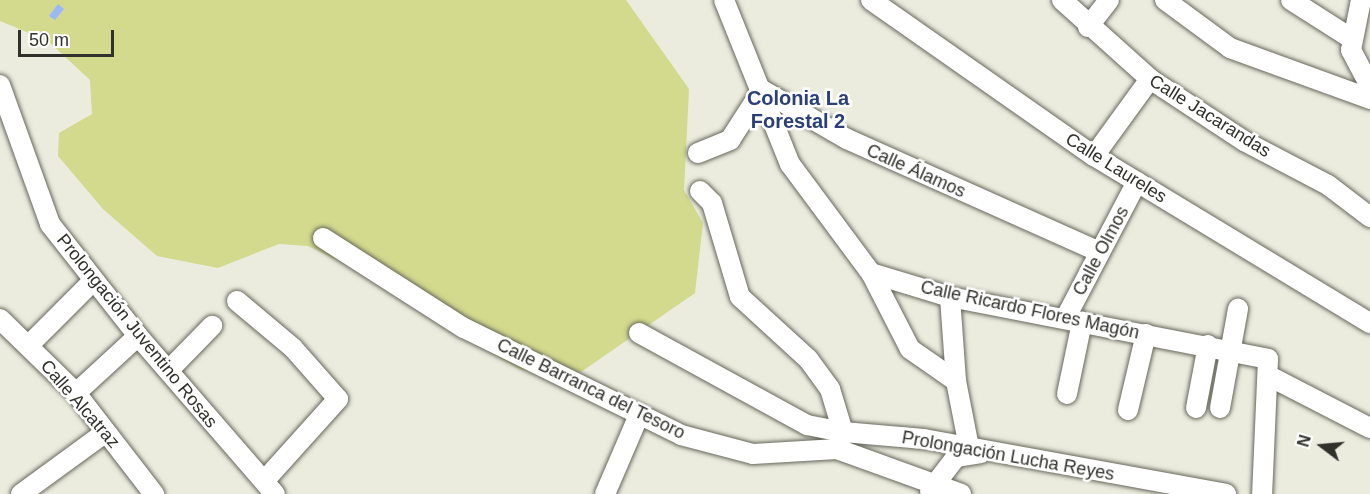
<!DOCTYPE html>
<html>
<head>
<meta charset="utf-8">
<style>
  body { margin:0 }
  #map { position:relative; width:1370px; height:494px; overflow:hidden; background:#ebecde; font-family:Arial,sans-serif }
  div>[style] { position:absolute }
  .green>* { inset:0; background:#d3d98d }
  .building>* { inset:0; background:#9db8f7 }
  .roads { filter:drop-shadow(0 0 2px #66675b) drop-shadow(0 0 2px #66675b) }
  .minor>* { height:20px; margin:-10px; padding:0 10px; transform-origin:10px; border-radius:10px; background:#fff }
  span { translate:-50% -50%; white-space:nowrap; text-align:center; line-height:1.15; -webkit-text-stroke:5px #fff; paint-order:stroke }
  .street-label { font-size:18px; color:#31312c }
  .neighbourhood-label { font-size:20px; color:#2b4079; font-weight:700 }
  .north { position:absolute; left:1292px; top:416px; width:60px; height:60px; -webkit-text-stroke:4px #fff; paint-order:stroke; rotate:286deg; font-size:16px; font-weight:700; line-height:24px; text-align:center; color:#31312c }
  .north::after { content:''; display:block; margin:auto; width:21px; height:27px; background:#31312c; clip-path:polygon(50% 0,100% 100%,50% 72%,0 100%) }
  .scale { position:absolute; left:18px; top:30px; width:96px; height:27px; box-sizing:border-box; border:3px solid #31312c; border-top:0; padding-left:8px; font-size:18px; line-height:21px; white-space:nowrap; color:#31312c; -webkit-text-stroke:4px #fff; paint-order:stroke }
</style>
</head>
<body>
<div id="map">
  <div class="green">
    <i style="clip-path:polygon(0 0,626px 0,689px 89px,684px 190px,703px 223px,695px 293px,581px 372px,521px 370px,425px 315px,425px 304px,308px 246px,279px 244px,218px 268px,157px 256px,103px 209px,58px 156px,59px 133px,92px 114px,90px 80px,48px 41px,0 21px)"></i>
  </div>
  <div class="building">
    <i style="clip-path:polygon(58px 4px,64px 9px,55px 20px,49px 16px)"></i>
  </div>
  <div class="roads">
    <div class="minor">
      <i style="left:724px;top:0;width:177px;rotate:68.1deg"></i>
      <i style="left:790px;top:164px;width:136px;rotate:53.4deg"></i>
      <i style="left:871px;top:273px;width:85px;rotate:62.8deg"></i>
      <i style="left:910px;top:349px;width:56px;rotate:34.8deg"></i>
      <i style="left:871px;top:0;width:272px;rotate:35deg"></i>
      <i style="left:1094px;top:156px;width:323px;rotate:31.2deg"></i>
      <i style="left:1062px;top:0;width:118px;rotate:41.9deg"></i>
      <i style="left:1150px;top:79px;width:113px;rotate:33.4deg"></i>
      <i style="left:1244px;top:141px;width:95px;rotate:27.6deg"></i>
      <i style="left:1328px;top:185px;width:53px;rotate:37.3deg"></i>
      <i style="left:1165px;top:0;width:81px;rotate:36.4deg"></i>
      <i style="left:1230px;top:48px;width:149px;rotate:20deg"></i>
      <i style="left:1291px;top:0;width:69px;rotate:32.5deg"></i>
      <i style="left:1361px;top:0;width:51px;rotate:101.3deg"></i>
      <i style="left:1351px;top:50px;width:41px;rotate:62.2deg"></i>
      <i style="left:1088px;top:27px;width:34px;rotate:-52deg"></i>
      <i style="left:0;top:85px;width:148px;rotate:70.2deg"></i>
      <i style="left:50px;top:224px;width:142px;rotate:51.8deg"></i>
      <i style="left:138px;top:336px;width:209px;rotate:49.1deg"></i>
      <i style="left:762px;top:90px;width:98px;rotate:30deg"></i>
      <i style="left:847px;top:139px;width:277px;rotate:24.1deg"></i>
      <i style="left:698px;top:153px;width:35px;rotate:-22deg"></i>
      <i style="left:730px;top:140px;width:59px;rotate:-57.4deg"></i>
      <i style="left:1094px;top:156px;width:95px;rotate:-54deg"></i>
      <i style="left:323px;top:238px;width:167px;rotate:32.6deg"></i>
      <i style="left:464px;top:328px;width:242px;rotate:26.2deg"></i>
      <i style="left:681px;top:435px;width:74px;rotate:14.8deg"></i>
      <i style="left:753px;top:454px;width:84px;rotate:-3.4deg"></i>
      <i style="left:837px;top:449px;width:132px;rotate:19.9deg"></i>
      <i style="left:871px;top:273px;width:83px;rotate:16.9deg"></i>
      <i style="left:950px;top:297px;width:324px;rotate:11deg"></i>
      <i style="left:1268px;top:359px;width:135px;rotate:92.5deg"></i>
      <i style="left:950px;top:297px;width:84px;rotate:85.9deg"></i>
      <i style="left:956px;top:381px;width:67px;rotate:78.9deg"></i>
      <i style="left:237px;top:301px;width:73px;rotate:40deg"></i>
      <i style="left:293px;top:348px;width:68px;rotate:48.6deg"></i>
      <i style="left:338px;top:399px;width:109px;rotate:132deg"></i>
      <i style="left:0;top:319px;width:106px;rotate:44.2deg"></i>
      <i style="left:76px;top:393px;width:128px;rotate:52.3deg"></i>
      <i style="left:1065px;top:319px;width:155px;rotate:-62.3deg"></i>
      <i style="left:639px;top:333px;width:192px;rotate:28.7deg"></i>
      <i style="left:807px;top:425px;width:37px;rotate:11deg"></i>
      <i style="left:843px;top:432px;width:45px;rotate:-106.8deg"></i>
      <i style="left:830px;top:389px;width:37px;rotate:-126deg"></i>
      <i style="left:808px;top:359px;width:92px;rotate:-137.6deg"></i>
      <i style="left:740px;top:297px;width:98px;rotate:-106.6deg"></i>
      <i style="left:712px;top:203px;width:17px;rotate:-135deg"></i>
      <i style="left:29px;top:345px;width:91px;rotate:-45deg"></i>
      <i style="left:169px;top:370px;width:62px;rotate:-45.7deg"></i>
      <i style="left:1271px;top:377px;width:111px;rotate:27.3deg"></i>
      <i style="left:76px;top:393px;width:84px;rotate:-42.6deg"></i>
      <i style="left:1067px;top:394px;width:74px;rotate:-78.2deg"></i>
      <i style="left:1196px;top:408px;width:64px;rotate:-79.2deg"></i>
      <i style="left:1220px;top:408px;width:101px;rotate:-79.7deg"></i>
      <i style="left:1128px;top:410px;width:78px;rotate:-76.7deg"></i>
      <i style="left:839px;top:444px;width:13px;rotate:-72deg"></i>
      <i style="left:843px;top:432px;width:81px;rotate:4.9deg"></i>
      <i style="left:924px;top:439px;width:307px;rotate:10.3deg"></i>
      <i style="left:930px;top:491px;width:43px;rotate:-52.6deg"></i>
      <i style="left:956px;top:457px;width:25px;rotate:-9deg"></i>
      <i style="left:21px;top:494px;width:105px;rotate:-36.1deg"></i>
      <i style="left:605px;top:494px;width:86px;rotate:-66.7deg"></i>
    </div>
  </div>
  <div class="street-label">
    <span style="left:1210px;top:116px;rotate:32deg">Calle Jacarandas</span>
    <span style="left:1116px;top:168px;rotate:32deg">Calle Laureles</span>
    <span style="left:916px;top:171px;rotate:24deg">Calle Álamos</span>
    <span style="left:1101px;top:251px;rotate:-62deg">Calle Olmos</span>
    <span style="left:1030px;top:310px;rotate:12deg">Calle Ricardo Flores Magón</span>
    <span style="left:137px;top:331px;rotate:51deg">Prolongación Juventino Rosas</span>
    <span style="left:591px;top:389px;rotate:26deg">Calle Barranca del Tesoro</span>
    <span style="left:80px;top:404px;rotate:49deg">Calle Alcatraz</span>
    <span style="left:1008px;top:456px;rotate:10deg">Prolongación Lucha Reyes</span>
  </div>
  <div class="neighbourhood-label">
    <span style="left:798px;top:110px">Colonia La<br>Forestal 2</span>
  </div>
  <div class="north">N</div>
  <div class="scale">50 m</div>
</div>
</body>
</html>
